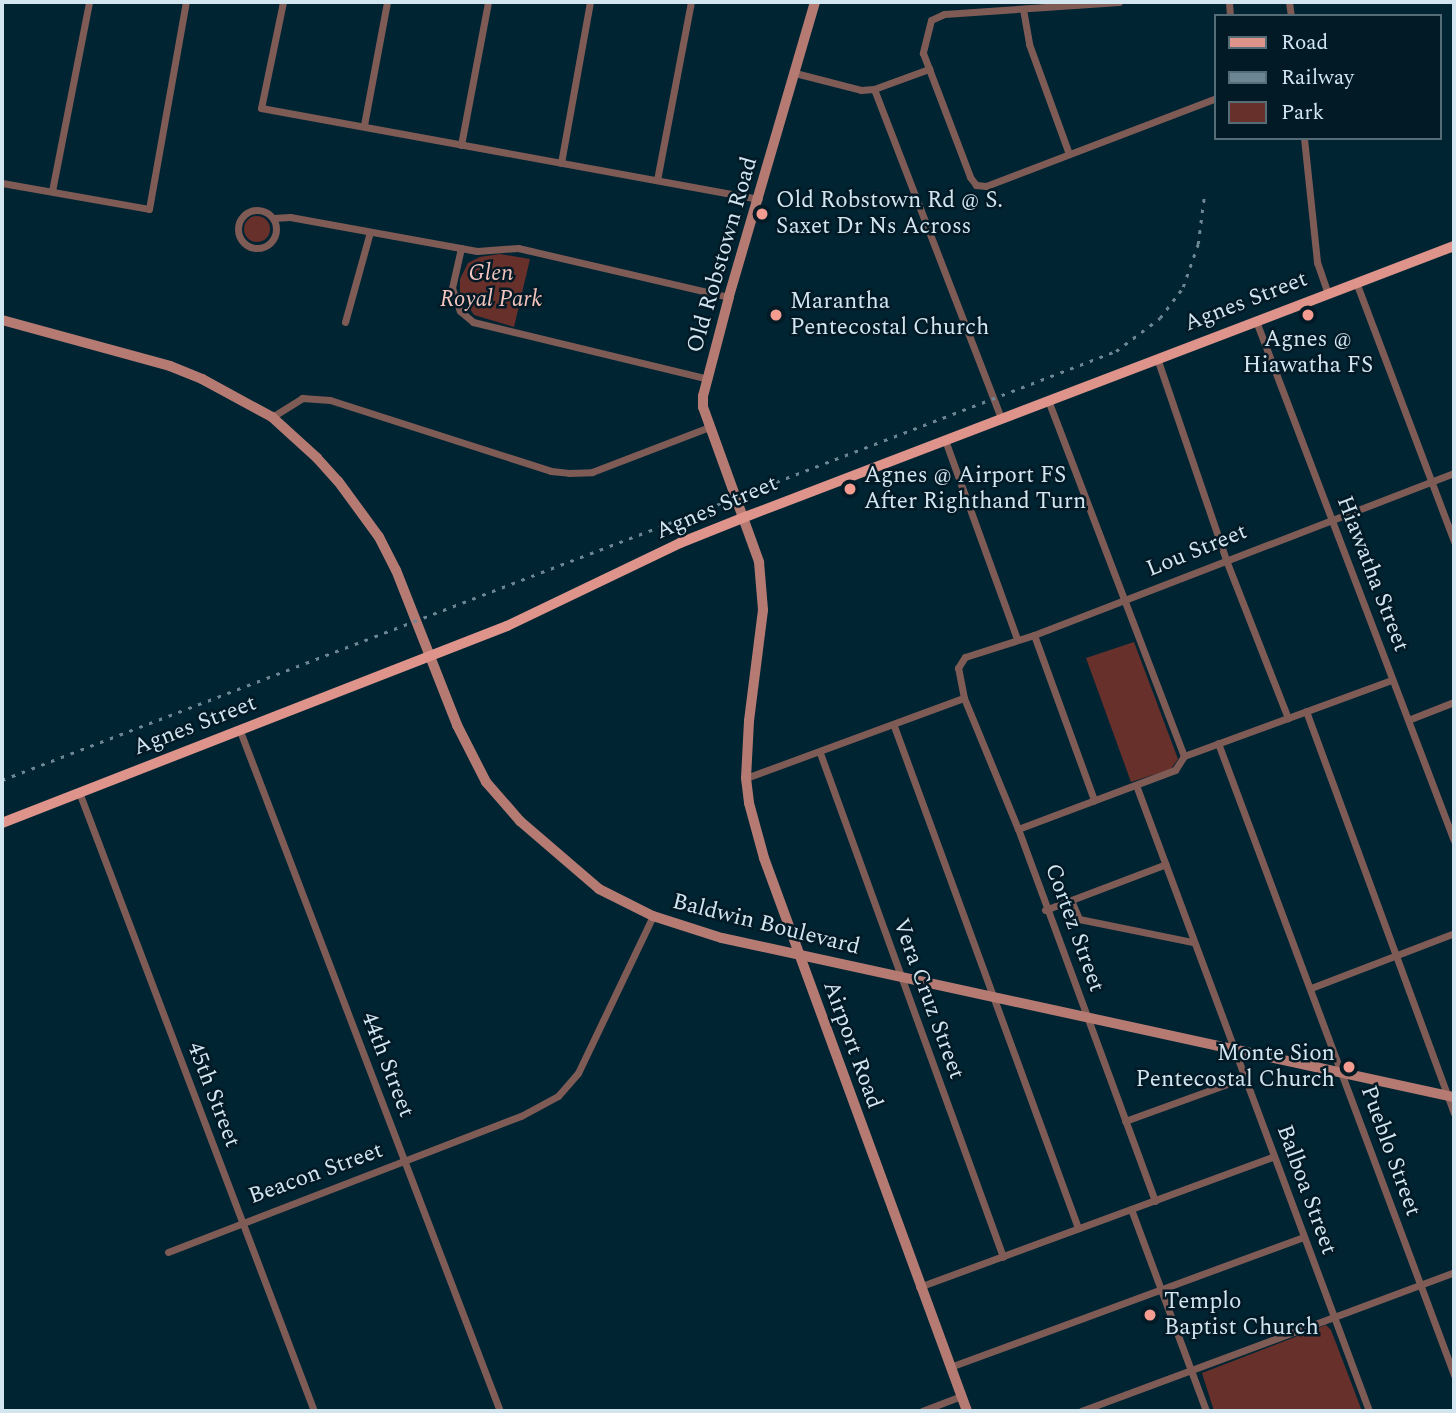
<!DOCTYPE html>
<html>
<head>
<meta charset="utf-8">
<style>
  body { margin:0 }
  #map { position:relative; width:1456px; height:1413px; overflow:hidden; background:#012433; font-family:Spectral,serif }
  div>[style] { position:absolute }
  .green>* { inset:0; background:#68302a }
  .round { border-radius:50% }
  .street>* { height:7px; margin:-3.5px; padding:0 3.5px; transform-origin:3.5px; border-radius:3.5px; background:#7f5b56 }
  .street>.ring { margin:-3.5px; padding:0; box-sizing:content-box; background:none; border:7px solid #7f5b56; border-radius:50% }
  .secondary>* { height:10px; margin:-5px; padding:0 5px; transform-origin:5px; border-radius:5px; background:#b57b73 }
  .primary>* { height:10px; margin:-5px; padding:0 5px; transform-origin:5px; border-radius:5px; background:#de948a }
  .rail>* { height:2.5px; margin-top:-1.25px; transform-origin:0; background:repeating-linear-gradient(90deg,#6c8693 0 3.5px,transparent 0 10.5px) }
  .dots>* { width:19px; height:19px; translate:-50% -50%; box-sizing:border-box; border:4px solid #021a26; border-radius:50% }
  span { translate:-50% -50%; white-space:nowrap; text-align:center; line-height:1.15; -webkit-text-stroke:5px #021a26; paint-order:stroke }
  .poi-label { font-size:23px; color:#d3e6f0 }
  .left { translate:0 -50%; text-align:left }
  .right { translate:-100% -50%; text-align:right }
  .street-label { font-size:23px; color:#d3e6f0 }
  .park-label { font-size:23px; color:#f3c4bd; font-style:italic }
  .frame { position:absolute; inset:0; border:4px solid #d3e6f0; pointer-events:none }
  .legend { position:absolute; left:1214px; top:14px; width:228px; height:126px; box-sizing:border-box; background:#021a26; border:2px solid #566c77; margin:0; padding:9px 12px; list-style:none; font-size:21px; color:#d3e6f0 }
  .legend li { display:flex; align-items:center; gap:14px; height:35px }
  .legend b { width:35px; border:2px solid #566c77 }
</style>
</head>
<body>
<div id="map">
  <div class="green">
    <i class="round" style="left:244px;top:216px;width:26px;height:26px"></i>
    <i style="clip-path:polygon(500px 254px,530px 259px,514px 327px,474px 315px,460px 294px,460px 279px,468px 263px,480px 257px)"></i>
    <i style="clip-path:polygon(1134px 642px,1178px 759px,1171px 769px,1131px 782px,1086px 658px)"></i>
    <i style="clip-path:polygon(1326px 1325px,1331px 1330px,1362px 1411px,1214px 1411px,1202px 1373px)"></i>
  </div>
  <div class="street">
    <i style="left:283px;top:2px;width:108px;rotate:101.7deg"></i>
    <i style="left:261px;top:108px;width:506px;rotate:10.36deg"></i>
    <i style="left:1119px;top:2px;width:175px;rotate:176.1deg"></i>
    <i style="left:944px;top:14px;width:14px;rotate:155deg"></i>
    <i style="left:931px;top:20px;width:34px;rotate:104deg"></i>
    <i style="left:923px;top:53px;width:133px;rotate:69.2deg"></i>
    <i style="left:970px;top:177px;width:10px;rotate:53deg"></i>
    <i style="left:976px;top:185px;width:10px;rotate:6deg"></i>
    <i style="left:986px;top:186px;width:246px;rotate:-20.9deg"></i>
    <i style="left:1229px;top:2px;width:14px;rotate:86deg"></i>
    <i style="left:1289px;top:2px;width:14px;rotate:82deg"></i>
    <i style="left:1023px;top:9px;width:36px;rotate:80deg"></i>
    <i style="left:1029px;top:44px;width:117px;rotate:70deg"></i>
    <i style="left:795px;top:73px;width:68px;rotate:14.4deg"></i>
    <i style="left:861px;top:90px;width:13px;rotate:-4deg"></i>
    <i style="left:874px;top:89px;width:59px;rotate:-20deg"></i>
    <i style="left:874px;top:89px;width:353px;rotate:68.9deg"></i>
    <i style="left:364px;top:125px;width:125px;rotate:-79.4deg"></i>
    <i style="left:1304px;top:138px;width:125px;rotate:84deg"></i>
    <i style="left:1317px;top:262px;width:34px;rotate:71deg"></i>
    <i style="left:461px;top:145px;width:146px;rotate:-79.3deg"></i>
    <i style="left:561px;top:163px;width:164px;rotate:-79.8deg"></i>
    <i style="left:657px;top:180px;width:181px;rotate:-79.2deg"></i>
    <i style="left:2px;top:183px;width:149px;rotate:10deg"></i>
    <i style="left:149px;top:209px;width:210px;rotate:-79.9deg"></i>
    <i style="left:52px;top:191px;width:193px;rotate:-78.9deg"></i>
    <i class="ring" style="left:238px;top:210px;width:31px;height:31px"></i>
    <i style="left:273px;top:218px;width:17px;rotate:-3deg"></i>
    <i style="left:290px;top:217px;width:190px;rotate:10.3deg"></i>
    <i style="left:477px;top:251px;width:41px;rotate:-4.2deg"></i>
    <i style="left:518px;top:248px;width:217px;rotate:13.1deg"></i>
    <i style="left:461px;top:248px;width:41px;rotate:102.7deg"></i>
    <i style="left:452px;top:288px;width:24px;rotate:71deg"></i>
    <i style="left:460px;top:311px;width:17px;rotate:40deg"></i>
    <i style="left:473px;top:322px;width:242px;rotate:13.6deg"></i>
    <i style="left:1356px;top:282px;width:277px;rotate:69.3deg"></i>
    <i style="left:1256px;top:321px;width:556px;rotate:69.15deg"></i>
    <i style="left:345px;top:322px;width:93px;rotate:-74.5deg"></i>
    <i style="left:1157px;top:358px;width:213px;rotate:71.1deg"></i>
    <i style="left:1226px;top:560px;width:170px;rotate:68.6deg"></i>
    <i style="left:1048px;top:400px;width:381px;rotate:69.1deg"></i>
    <i style="left:272px;top:417px;width:36px;rotate:-32deg"></i>
    <i style="left:302px;top:398px;width:28px;rotate:4deg"></i>
    <i style="left:330px;top:400px;width:232px;rotate:17.8deg"></i>
    <i style="left:551px;top:471px;width:18px;rotate:6deg"></i>
    <i style="left:569px;top:473px;width:23px;rotate:-2deg"></i>
    <i style="left:592px;top:472px;width:125px;rotate:-21deg"></i>
    <i style="left:945px;top:440px;width:212px;rotate:70.1deg"></i>
    <i style="left:1034px;top:635px;width:176px;rotate:70deg"></i>
    <i style="left:1306px;top:711px;width:429px;rotate:69.8deg"></i>
    <i style="left:1408px;top:720px;width:49px;rotate:-21.4deg"></i>
    <i style="left:894px;top:726px;width:535px;rotate:69.87deg"></i>
    <i style="left:240px;top:731px;width:728px;rotate:69.08deg"></i>
    <i style="left:1218px;top:743px;width:675px;rotate:69.52deg"></i>
    <i style="left:820px;top:753px;width:536px;rotate:70.04deg"></i>
    <i style="left:746px;top:778px;width:232px;rotate:-20.2deg"></i>
    <i style="left:1136px;top:785px;width:668px;rotate:69.58deg"></i>
    <i style="left:79px;top:792px;width:662px;rotate:69.21deg"></i>
    <i style="left:1018px;top:829px;width:168px;rotate:-20.6deg"></i>
    <i style="left:1175px;top:770px;width:17px;rotate:-57deg"></i>
    <i style="left:1184px;top:756px;width:221px;rotate:-20.1deg"></i>
    <i style="left:1071px;top:900px;width:21px;rotate:67deg"></i>
    <i style="left:1079px;top:919px;width:115px;rotate:11.5deg"></i>
    <i style="left:1045px;top:910px;width:129px;rotate:-20.8deg"></i>
    <i style="left:1311px;top:988px;width:153px;rotate:-21deg"></i>
    <i style="left:1125px;top:1121px;width:127px;rotate:-19.9deg"></i>
    <i style="left:1155px;top:1201px;width:396px;rotate:-110.2deg"></i>
    <i style="left:1018px;top:829px;width:142px;rotate:-112.4deg"></i>
    <i style="left:964px;top:698px;width:31px;rotate:-101deg"></i>
    <i style="left:958px;top:668px;width:13px;rotate:-58deg"></i>
    <i style="left:965px;top:657px;width:72px;rotate:-17.7deg"></i>
    <i style="left:1034px;top:635px;width:450px;rotate:-21.1deg"></i>
    <i style="left:1131px;top:1209px;width:215px;rotate:69.6deg"></i>
    <i style="left:168px;top:1252px;width:378px;rotate:-21.1deg"></i>
    <i style="left:521px;top:1116px;width:42px;rotate:-28.4deg"></i>
    <i style="left:558px;top:1096px;width:30px;rotate:-49deg"></i>
    <i style="left:578px;top:1073px;width:174px;rotate:-64.5deg"></i>
    <i style="left:919px;top:1287px;width:377px;rotate:-20.2deg"></i>
    <i style="left:950px;top:1367px;width:376px;rotate:-20.2deg"></i>
    <i style="left:922px;top:1411px;width:42px;rotate:-21deg"></i>
    <i style="left:1081px;top:1411px;width:398px;rotate:-20.4deg"></i>
  </div>
  <div class="secondary">
    <i style="left:815px;top:2px;width:307px;rotate:106.3deg"></i>
    <i style="left:729px;top:297px;width:102px;rotate:104.7deg"></i>
    <i style="left:703px;top:396px;width:11px;rotate:90deg"></i>
    <i style="left:703px;top:407px;width:165px;rotate:70.1deg"></i>
    <i style="left:759px;top:562px;width:48px;rotate:85.2deg"></i>
    <i style="left:763px;top:610px;width:112px;rotate:97.2deg"></i>
    <i style="left:749px;top:721px;width:57px;rotate:93deg"></i>
    <i style="left:746px;top:778px;width:25px;rotate:83deg"></i>
    <i style="left:749px;top:803px;width:57px;rotate:74.7deg"></i>
    <i style="left:764px;top:858px;width:589px;rotate:69.84deg"></i>
    <i style="left:2px;top:320px;width:174px;rotate:15.3deg"></i>
    <i style="left:170px;top:366px;width:35px;rotate:22deg"></i>
    <i style="left:202px;top:379px;width:80px;rotate:28.5deg"></i>
    <i style="left:272px;top:417px;width:61px;rotate:42.3deg"></i>
    <i style="left:317px;top:458px;width:31px;rotate:48deg"></i>
    <i style="left:338px;top:481px;width:69px;rotate:53.8deg"></i>
    <i style="left:379px;top:537px;width:37px;rotate:63deg"></i>
    <i style="left:396px;top:570px;width:167px;rotate:68.5deg"></i>
    <i style="left:457px;top:725px;width:64px;rotate:63deg"></i>
    <i style="left:486px;top:782px;width:52px;rotate:48.9deg"></i>
    <i style="left:520px;top:821px;width:104px;rotate:40.7deg"></i>
    <i style="left:599px;top:889px;width:60px;rotate:26.6deg"></i>
    <i style="left:653px;top:916px;width:72px;rotate:17.7deg"></i>
    <i style="left:722px;top:938px;width:749px;rotate:12.26deg"></i>
  </div>
  <div class="primary">
    <i style="left:2px;top:823px;width:542px;rotate:-21.31deg"></i>
    <i style="left:507px;top:626px;width:192px;rotate:-25.6deg"></i>
    <i style="left:680px;top:543px;width:70px;rotate:-21.8deg"></i>
    <i style="left:745px;top:517px;width:759px;rotate:-20.92deg"></i>
  </div>
  <div class="rail">
    <i style="left:2px;top:780px;width:1194px;rotate:-21.06deg"></i>
    <i style="left:1116px;top:351px;width:55px;rotate:-36.9deg"></i>
    <i style="left:1160px;top:318px;width:39px;rotate:-53deg"></i>
    <i style="left:1183px;top:287px;width:46px;rotate:-70.8deg"></i>
    <i style="left:1198px;top:244px;width:47px;rotate:-82.7deg"></i>
  </div>
  <div class="dots">
    <i style="left:762px;top:214px;background:#f59c90"></i>
    <i style="left:776px;top:315px;background:#f59c90"></i>
    <i style="left:1308px;top:315px;background:#f59c90"></i>
    <i style="left:850px;top:489px;background:#f59c90"></i>
    <i style="left:1349px;top:1067px;background:#f59c90"></i>
    <i style="left:1150px;top:1315px;background:#f59c90"></i>
  </div>
  <div class="poi-label">
    <span class="left" style="left:776px;top:214px">Old Robstown Rd @ S.<br>Saxet Dr Ns Across</span>
    <span class="left" style="left:790px;top:315px">Marantha<br>Pentecostal Church</span>
    <span style="left:1308px;top:353px">Agnes @<br>Hiawatha FS</span>
    <span class="left" style="left:864px;top:489px">Agnes @ Airport FS<br>After Righthand Turn</span>
    <span class="right" style="left:1335px;top:1067px">Monte Sion<br>Pentecostal Church</span>
    <span class="left" style="left:1164px;top:1315px">Templo<br>Baptist Church</span>
  </div>
  <div class="street-label">
    <span style="left:723px;top:255px;rotate:-74deg">Old Robstown Road</span>
    <span style="left:1246px;top:302px;rotate:-21deg">Agnes Street</span>
    <span style="left:717px;top:508px;rotate:-23deg">Agnes Street</span>
    <span style="left:1197px;top:551px;rotate:-22deg">Lou Street</span>
    <span style="left:1372px;top:574px;rotate:69deg">Hiawatha Street</span>
    <span style="left:195px;top:726px;rotate:-21deg">Agnes Street</span>
    <span style="left:766px;top:925px;rotate:14deg">Baldwin Boulevard</span>
    <span style="left:1074px;top:928px;rotate:70deg">Cortez Street</span>
    <span style="left:928px;top:999px;rotate:70deg">Vera Cruz Street</span>
    <span style="left:852px;top:1045px;rotate:70deg">Airport Road</span>
    <span style="left:387px;top:1065px;rotate:69deg">44th Street</span>
    <span style="left:213px;top:1095px;rotate:69deg">45th Street</span>
    <span style="left:1390px;top:1151px;rotate:70deg">Pueblo Street</span>
    <span style="left:316px;top:1174px;rotate:-20deg">Beacon Street</span>
    <span style="left:1306px;top:1190px;rotate:70deg">Balboa Street</span>
  </div>
  <div class="park-label">
    <span style="left:491px;top:287px">Glen<br>Royal Park</span>
  </div>
  <div class="frame"></div>
  <ul class="legend">
  <li><b style="height:9px;background:#de948a"></b>Road</li>
  <li><b style="height:9px;background:#6c8693"></b>Railway</li>
  <li><b style="height:19px;background:#68302a"></b>Park</li>
  </ul>
</div>
</body>
</html>
